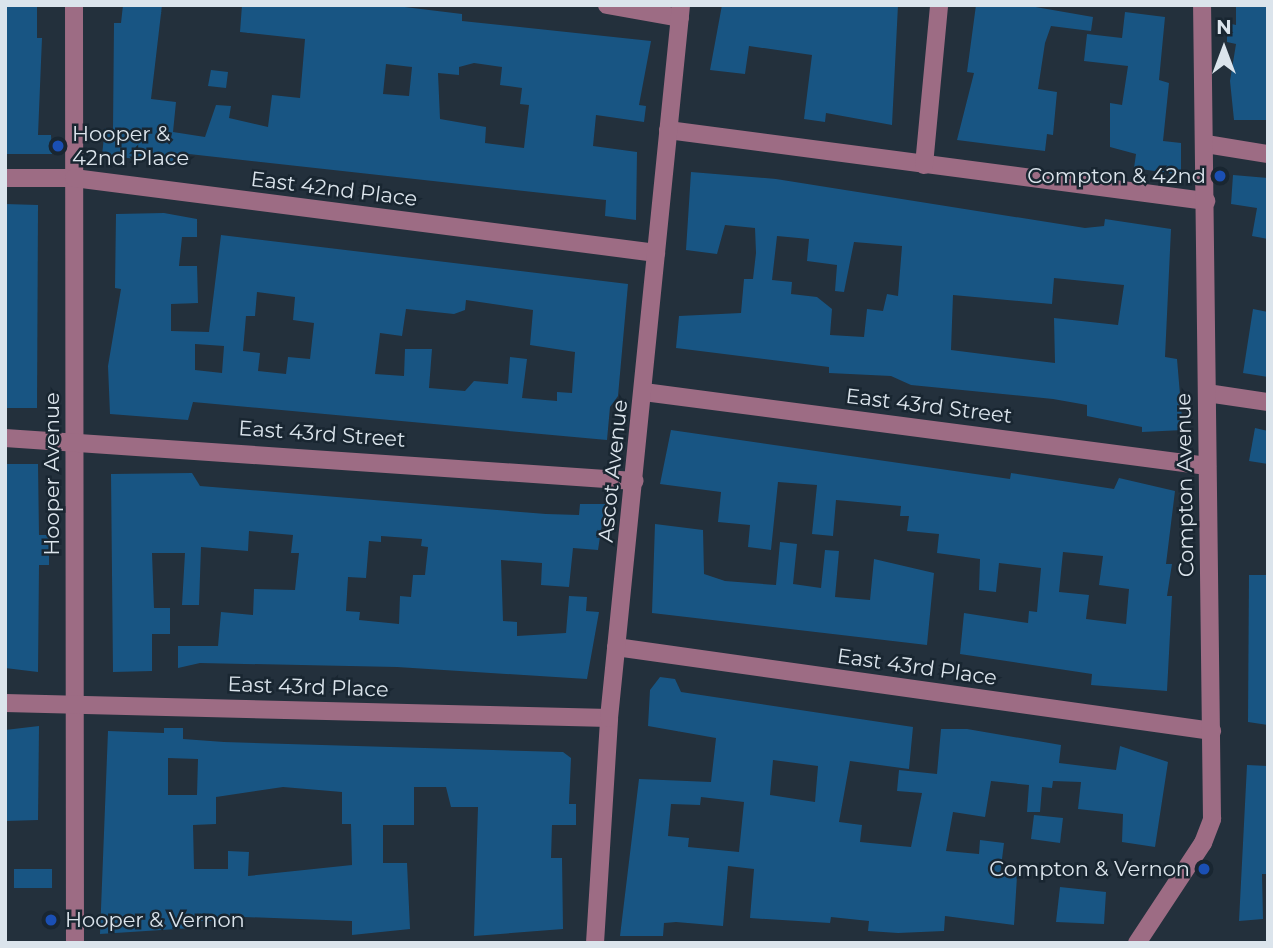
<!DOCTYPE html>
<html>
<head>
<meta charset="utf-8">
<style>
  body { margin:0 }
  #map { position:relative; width:1273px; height:948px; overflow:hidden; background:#23303c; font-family:Montserrat,sans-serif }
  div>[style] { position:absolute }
  .building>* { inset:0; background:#185583 }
  .minor>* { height:18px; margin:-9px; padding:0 9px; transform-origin:9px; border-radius:9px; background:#9d6c84 }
  .dots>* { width:19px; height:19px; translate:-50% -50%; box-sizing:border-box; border:4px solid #192631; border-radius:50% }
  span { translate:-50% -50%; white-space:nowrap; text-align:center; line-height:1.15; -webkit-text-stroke:5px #192631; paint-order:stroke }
  .poi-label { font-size:21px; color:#dbe4ec }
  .left { translate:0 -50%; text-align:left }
  .right { translate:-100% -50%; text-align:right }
  .street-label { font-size:21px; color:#dbe4ec }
  .frame { position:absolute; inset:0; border:7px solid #dbe4ec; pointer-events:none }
  .north { position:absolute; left:1189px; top:14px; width:70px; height:70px; -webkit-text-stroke:5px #192631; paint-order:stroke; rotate:0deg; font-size:19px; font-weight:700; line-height:28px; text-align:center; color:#dbe4ec }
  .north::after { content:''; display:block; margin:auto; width:24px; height:32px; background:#dbe4ec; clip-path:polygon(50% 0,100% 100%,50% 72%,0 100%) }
</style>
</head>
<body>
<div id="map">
  <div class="building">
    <i style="clip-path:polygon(5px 5px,37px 5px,37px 38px,42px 38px,38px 135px,51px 135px,52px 154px,5px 154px)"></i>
    <i style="clip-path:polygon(evenodd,123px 5px,162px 5px,151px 99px,176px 102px,173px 132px,205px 137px,216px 105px,231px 106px,229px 118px,268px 127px,272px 95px,300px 98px,305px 39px,240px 32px,242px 5px,388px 5px,462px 14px,462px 21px,651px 41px,639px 105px,646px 106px,644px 122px,596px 115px,593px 146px,637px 152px,636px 220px,605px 216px,606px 200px,189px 154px,187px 165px,102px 155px,105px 128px,113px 129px,114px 23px,121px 23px,123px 5px,474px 63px,502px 67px,500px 85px,522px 88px,520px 104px,529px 105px,524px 148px,485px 143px,486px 127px,440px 119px,438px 73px,459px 75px,459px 67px,474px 63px,123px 5px,386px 64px,412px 67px,409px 96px,383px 94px,386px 64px)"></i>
    <i style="clip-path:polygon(722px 5px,898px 5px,892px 125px,826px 113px,825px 122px,804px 119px,812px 55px,749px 46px,745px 74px,710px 70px)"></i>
    <i style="clip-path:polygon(976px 5px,1024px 5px,1093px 17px,1091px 31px,1051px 26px,1045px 43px,1038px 89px,1057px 92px,1053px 135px,1047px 134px,1045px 151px,957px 140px,974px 73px,967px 72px)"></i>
    <i style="clip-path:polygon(1236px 5px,1268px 5px,1268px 120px,1234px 120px,1230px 81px,1236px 44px,1227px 42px,1227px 23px,1236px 25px)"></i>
    <i style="clip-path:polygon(1125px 12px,1165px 17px,1159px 80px,1169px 83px,1163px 141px,1181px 143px,1181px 175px,1134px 168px,1136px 154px,1110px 147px,1110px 103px,1122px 105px,1128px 66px,1084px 61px,1087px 34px,1122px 38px)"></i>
    <i style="clip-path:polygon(211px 70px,228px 72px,226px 88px,208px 86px)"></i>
    <i style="clip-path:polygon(evenodd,691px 172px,776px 179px,1085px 228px,1104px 226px,1105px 219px,1171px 229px,1165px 357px,1177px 359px,1183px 430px,1142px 432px,1142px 427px,1087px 416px,1087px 405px,1053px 399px,911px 385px,891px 376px,829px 373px,829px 367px,676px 348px,679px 316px,741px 313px,744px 279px,753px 279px,756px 253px,755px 228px,725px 225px,717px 254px,686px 250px,691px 172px,777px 236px,809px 239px,807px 261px,837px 265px,835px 291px,844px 292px,854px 242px,902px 246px,898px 296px,887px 294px,883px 311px,867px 309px,864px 337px,830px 335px,832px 309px,817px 297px,791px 294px,792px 282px,772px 280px,777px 236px,691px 172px,1054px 278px,1124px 285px,1118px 325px,1054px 318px,1055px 363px,951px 350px,953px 295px,1052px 304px,1054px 278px)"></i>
    <i style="clip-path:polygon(1233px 175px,1268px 178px,1268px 239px,1252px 236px,1257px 208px,1231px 204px)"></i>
    <i style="clip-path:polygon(5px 204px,38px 205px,37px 408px,5px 408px)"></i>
    <i style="clip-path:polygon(evenodd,164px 213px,197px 219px,197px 237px,182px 237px,179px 266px,197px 266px,198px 303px,171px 304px,171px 331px,209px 332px,221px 235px,628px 284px,618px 396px,610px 407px,607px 440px,193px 402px,188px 420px,110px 414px,108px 366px,121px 289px,115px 288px,116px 214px,164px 213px,257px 292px,295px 297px,293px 320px,314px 323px,310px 359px,288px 357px,286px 374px,258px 371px,260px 353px,243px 351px,246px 316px,255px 316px,257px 292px,164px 213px,466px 300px,533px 310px,530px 345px,575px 352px,572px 393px,557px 392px,557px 401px,522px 398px,527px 359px,510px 357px,508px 384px,474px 381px,465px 391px,429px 388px,432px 349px,405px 349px,404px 376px,375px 374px,380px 333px,402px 336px,406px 309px,454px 314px,465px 310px,466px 300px,164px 213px,195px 344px,224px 346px,222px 373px,195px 370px,195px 344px)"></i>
    <i style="clip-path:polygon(1253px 309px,1268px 312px,1268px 377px,1243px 373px)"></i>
    <i style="clip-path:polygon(1255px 428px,1268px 431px,1268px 464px,1249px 461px)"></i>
    <i style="clip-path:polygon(evenodd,671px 430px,1010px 479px,1011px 473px,1114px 489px,1119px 478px,1175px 491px,1166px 564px,1172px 564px,1167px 596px,1172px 596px,1167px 691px,1091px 685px,1092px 674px,960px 654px,964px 613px,1028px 623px,1029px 611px,1037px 612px,1041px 568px,999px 563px,996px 592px,979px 590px,980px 559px,937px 553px,939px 534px,907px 531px,909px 516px,900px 516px,901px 506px,836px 500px,833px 536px,812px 534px,817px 485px,778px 482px,771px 550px,748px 547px,750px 525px,718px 522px,721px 492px,660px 484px,671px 430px,1063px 552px,1103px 556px,1099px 585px,1129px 589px,1126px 624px,1086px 619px,1089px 595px,1059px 592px,1063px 552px)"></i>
    <i style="clip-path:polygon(5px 464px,38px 464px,39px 535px,49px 535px,49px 565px,39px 565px,38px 672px,5px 668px)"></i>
    <i style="clip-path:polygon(evenodd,192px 473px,200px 486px,546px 514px,579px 515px,580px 504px,605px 504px,598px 550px,573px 548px,569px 587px,541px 585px,542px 563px,501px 560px,503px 621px,517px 622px,517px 636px,566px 633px,569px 596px,587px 597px,586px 611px,599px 612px,587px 679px,397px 667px,200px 663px,178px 668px,178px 646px,218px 646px,221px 612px,253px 615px,254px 589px,295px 590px,299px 553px,291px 553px,293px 535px,249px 531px,248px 551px,201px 547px,199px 605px,182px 605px,185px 553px,152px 553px,154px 608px,170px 608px,170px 634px,152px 634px,152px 671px,113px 672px,111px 474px,192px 473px,381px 536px,422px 539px,421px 546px,428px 547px,425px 575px,413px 575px,411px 597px,400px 596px,399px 624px,359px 620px,360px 612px,346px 611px,348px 577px,366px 578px,369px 541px,381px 542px,381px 536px)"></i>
    <i style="clip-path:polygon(655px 524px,703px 530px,704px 574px,725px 581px,776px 585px,780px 542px,797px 544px,793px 584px,821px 588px,825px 550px,839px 551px,835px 597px,870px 600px,874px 559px,934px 573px,927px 645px,652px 613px)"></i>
    <i style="clip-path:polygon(1249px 575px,1268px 575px,1268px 725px,1248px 722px)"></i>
    <i style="clip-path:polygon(evenodd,660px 677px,675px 679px,681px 692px,913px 727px,909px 769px,850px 761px,839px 822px,862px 825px,860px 842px,911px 847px,922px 793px,897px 791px,899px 770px,937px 774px,941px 729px,967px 729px,1061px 745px,1059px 763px,1116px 770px,1120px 746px,1168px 762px,1155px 847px,1122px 842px,1123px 814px,1078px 809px,1081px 782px,1053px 781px,1052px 788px,1042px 787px,1040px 812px,1027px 812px,1029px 785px,991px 781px,985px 817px,953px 812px,946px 851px,979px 854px,980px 840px,1004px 843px,1000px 875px,1017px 876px,1014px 925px,945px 916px,944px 931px,898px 933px,868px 931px,869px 921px,831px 917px,830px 923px,750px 918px,754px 869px,728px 866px,723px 926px,676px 922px,664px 923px,663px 936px,620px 936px,639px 779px,711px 782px,716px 738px,648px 726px,650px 690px,660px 677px,773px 760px,818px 766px,815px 802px,770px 795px,773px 760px,660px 677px,701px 797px,744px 802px,739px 852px,688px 847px,689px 838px,668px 836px,671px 804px,700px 805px,701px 797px)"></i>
    <i style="clip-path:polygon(39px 726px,38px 820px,5px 821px,5px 730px)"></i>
    <i style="clip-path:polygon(evenodd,164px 728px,183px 728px,183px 739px,224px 742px,563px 752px,571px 758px,569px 804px,576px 804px,576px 825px,552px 825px,551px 858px,562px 858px,563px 929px,474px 936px,478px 807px,451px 807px,446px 787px,414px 787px,414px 825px,383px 825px,383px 863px,407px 863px,410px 929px,352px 935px,352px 921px,219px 916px,219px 921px,192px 921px,192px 928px,100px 934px,108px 731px,164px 733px,164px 728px,168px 758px,198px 759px,197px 795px,168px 795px,168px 758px,164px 728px,283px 787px,342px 792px,342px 824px,351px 824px,352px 865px,248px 876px,249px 852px,228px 851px,228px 869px,194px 869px,193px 825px,216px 824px,216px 797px,283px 787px)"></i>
    <i style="clip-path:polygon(1247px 765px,1268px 766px,1268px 874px,1262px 874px,1263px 919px,1239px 921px)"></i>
    <i style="clip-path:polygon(1034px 815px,1063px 818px,1060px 843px,1031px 839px)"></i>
    <i style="clip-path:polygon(14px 869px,52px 869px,52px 888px,14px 888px)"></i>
    <i style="clip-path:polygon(1060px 887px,1106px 892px,1104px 924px,1056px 922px)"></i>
  </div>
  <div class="minor">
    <i style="left:74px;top:5px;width:938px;rotate:89.94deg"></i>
    <i style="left:607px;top:5px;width:74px;rotate:10.1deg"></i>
    <i style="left:668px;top:130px;width:543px;rotate:7.52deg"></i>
    <i style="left:1206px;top:144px;width:63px;rotate:9.2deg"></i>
    <i style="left:924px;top:165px;width:161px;rotate:-84.6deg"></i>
    <i style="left:5px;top:178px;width:69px"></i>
    <i style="left:74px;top:178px;width:587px;rotate:7.34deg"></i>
    <i style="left:644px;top:392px;width:568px;rotate:7.49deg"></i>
    <i style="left:1207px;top:393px;width:62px;rotate:8.4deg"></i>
    <i style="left:5px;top:438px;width:631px;rotate:3.9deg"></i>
    <i style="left:616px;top:647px;width:602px;rotate:8.02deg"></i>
    <i style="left:5px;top:703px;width:604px;rotate:1.42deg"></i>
    <i style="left:595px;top:943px;width:225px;rotate:-86.4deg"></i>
    <i style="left:609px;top:718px;width:717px;rotate:-84.23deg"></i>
    <i style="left:1137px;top:943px;width:120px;rotate:-56.6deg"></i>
    <i style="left:1203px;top:843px;width:26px;rotate:-69deg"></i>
    <i style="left:1212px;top:819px;width:814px;rotate:-90.7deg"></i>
  </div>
  <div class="dots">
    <i style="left:58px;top:146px;background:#1a4fb4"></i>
    <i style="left:1220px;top:176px;background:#1a4fb4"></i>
    <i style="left:1204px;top:869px;background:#1a4fb4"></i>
    <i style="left:51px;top:920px;background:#1a4fb4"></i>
  </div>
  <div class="poi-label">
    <span class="left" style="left:72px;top:146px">Hooper &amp;<br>42nd Place</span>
    <span class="right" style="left:1206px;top:176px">Compton &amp; 42nd</span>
    <span class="right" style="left:1190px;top:869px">Compton &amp; Vernon</span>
    <span class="left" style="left:65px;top:920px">Hooper &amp; Vernon</span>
  </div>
  <div class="street-label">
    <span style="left:334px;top:189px;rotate:7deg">East 42nd Place</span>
    <span style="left:929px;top:406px;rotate:7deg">East 43rd Street</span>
    <span style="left:322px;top:434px;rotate:4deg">East 43rd Street</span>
    <span style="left:613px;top:471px;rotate:-84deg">Ascot Avenue</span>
    <span style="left:52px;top:474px;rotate:-90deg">Hooper Avenue</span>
    <span style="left:1185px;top:485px;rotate:-91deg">Compton Avenue</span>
    <span style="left:917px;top:667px;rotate:8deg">East 43rd Place</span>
    <span style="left:308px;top:687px;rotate:2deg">East 43rd Place</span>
  </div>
  <div class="frame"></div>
  <div class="north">N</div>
</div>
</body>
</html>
